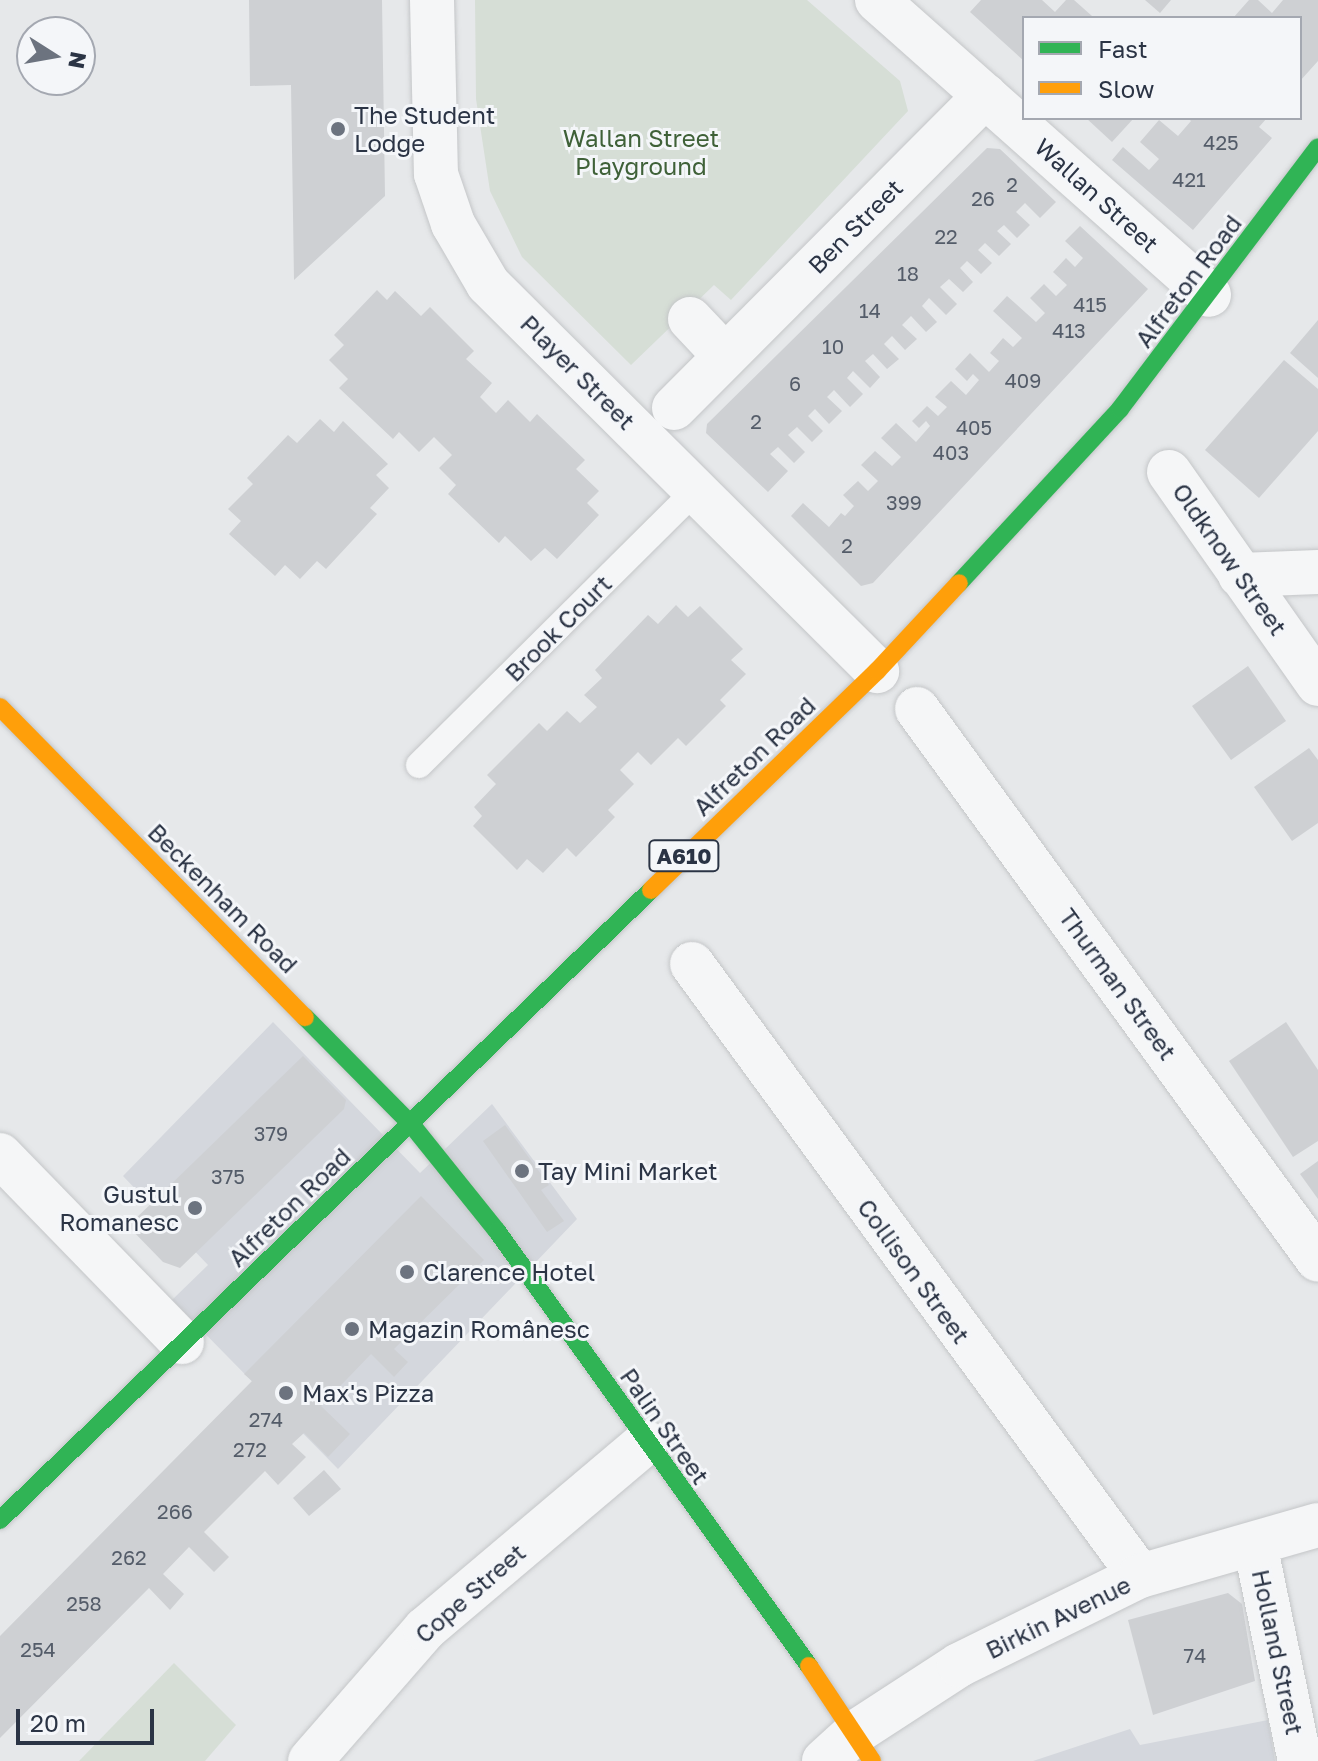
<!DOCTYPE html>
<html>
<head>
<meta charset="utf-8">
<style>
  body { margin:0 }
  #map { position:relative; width:1318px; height:1761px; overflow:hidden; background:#e6e8ea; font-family:"Golos Text",sans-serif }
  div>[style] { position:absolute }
  .built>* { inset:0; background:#d4d7dd }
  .green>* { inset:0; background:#d6ded6 }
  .building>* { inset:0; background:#ced0d3 }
  .roads { filter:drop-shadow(0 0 2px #c4c6c8) drop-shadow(0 0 2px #c4c6c8) }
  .lane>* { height:26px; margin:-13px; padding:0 13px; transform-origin:13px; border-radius:13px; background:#f5f6f7 }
  .street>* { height:44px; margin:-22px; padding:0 22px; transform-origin:22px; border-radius:22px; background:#f5f6f7 }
  .fast>* { height:18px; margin:-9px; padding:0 9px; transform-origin:9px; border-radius:9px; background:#30b455 }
  .slow>* { height:18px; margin:-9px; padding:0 9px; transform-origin:9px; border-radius:9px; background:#ff9f0a }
  .dots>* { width:22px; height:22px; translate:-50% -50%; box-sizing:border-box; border:4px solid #f4f6f9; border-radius:50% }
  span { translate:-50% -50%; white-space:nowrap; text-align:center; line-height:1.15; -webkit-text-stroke:6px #f4f6f9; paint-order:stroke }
  .number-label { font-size:20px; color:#545c69 }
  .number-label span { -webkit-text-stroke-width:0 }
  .shield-label span { padding:2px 6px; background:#f4f6f9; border:2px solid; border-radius:6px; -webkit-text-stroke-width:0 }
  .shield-label { font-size:22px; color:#2b3445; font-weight:700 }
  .poi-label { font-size:24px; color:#2b3445 }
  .left { translate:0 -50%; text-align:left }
  .right { translate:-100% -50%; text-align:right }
  .park-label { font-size:24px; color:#3f6138 }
  .street-label { font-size:24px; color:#2b3445 }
  .legend { position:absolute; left:1022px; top:16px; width:280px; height:104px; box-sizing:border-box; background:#f4f6f9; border:2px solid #a4a8b1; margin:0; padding:10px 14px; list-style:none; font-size:24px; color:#2b3445 }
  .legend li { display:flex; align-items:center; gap:16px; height:40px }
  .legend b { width:40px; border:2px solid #a4a8b1 }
  .north { position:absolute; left:16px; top:16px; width:80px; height:80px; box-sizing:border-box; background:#f4f6f9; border:2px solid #a4a8b1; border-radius:50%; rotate:101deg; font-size:22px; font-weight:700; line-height:32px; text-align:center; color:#2b3445 }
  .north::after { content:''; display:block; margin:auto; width:28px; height:36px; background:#6c737f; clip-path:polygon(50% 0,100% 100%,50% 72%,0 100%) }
  .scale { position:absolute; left:16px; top:1709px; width:138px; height:36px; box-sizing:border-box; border:4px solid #2b3445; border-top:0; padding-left:10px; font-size:24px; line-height:28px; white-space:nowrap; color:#2b3445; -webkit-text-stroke:6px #f4f6f9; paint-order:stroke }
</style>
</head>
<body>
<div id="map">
  <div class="built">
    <i style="clip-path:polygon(273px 1022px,420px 1173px,492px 1104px,577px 1219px,338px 1469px,172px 1300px,208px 1265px,123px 1176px)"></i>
    <i style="clip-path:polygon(1268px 1720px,1275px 1761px,1033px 1761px,1130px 1729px,1140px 1745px)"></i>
  </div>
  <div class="green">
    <i style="clip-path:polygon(475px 0,807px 0,900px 81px,908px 111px,731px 300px,714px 285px,631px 365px,522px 257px,490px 191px,476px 99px)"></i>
    <i style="clip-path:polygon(174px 1663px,236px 1725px,205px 1761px,79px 1761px)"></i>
  </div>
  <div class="building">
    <i style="clip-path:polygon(249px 0,382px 0,385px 196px,294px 280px,291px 85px,250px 86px)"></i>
    <i style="clip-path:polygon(981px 0,1042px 0,1055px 12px,1066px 0,1074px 0,1092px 16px,1024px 18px,1024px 61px,970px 12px)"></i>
    <i style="clip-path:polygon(1145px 0,1171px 0,1160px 13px)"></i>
    <i style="clip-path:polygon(1249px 0,1258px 0,1272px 13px,1283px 0,1318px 0,1318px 61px,1300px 81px,1300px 18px,1233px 18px)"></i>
    <i style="clip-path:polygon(1086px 118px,1134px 118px,1112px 142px)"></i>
    <i style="clip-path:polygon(1188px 118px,1267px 118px,1259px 127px,1272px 138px,1193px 230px,1112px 160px,1123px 147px,1149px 170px,1159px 159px,1140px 142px,1159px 120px,1178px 136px,1191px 121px)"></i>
    <i style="clip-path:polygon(987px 148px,1000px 149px,1056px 202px,1040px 218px,1025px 203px,1016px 212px,1030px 225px,1017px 238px,1004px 225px,997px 231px,1011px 244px,999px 256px,985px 243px,978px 250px,992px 263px,981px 274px,967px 261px,960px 268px,973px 282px,963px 292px,949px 279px,940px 287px,957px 304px,946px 315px,929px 298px,922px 306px,937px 322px,926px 332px,911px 316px,902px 325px,917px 339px,905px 350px,892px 336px,884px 344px,899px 359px,887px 369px,873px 354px,865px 361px,880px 377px,870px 388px,853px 371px,847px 378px,863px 394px,850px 407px,834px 390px,827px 397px,842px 411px,829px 424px,815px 409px,808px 416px,823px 431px,812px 442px,797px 427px,788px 435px,805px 452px,794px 463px,778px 447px,770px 454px,788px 471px,768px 492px,706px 433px,707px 424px)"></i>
    <i style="clip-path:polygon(1080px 226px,1148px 289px,873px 583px,861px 586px,791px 516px,803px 503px,829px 527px,841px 513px,845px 516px,854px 506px,843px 495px,858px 481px,868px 491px,878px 481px,861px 465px,875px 451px,892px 466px,901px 457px,881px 438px,896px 423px,916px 442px,930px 426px,926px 421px,919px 428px,912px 421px,927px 406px,938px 416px,947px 407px,935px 397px,951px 381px,966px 395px,979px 380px,973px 374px,967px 381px,955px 369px,970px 353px,989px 372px,999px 361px,990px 353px,1003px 338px,1013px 347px,1022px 338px,993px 311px,1007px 296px,1036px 322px,1045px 313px,1030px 298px,1044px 284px,1056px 296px,1067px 285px,1053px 272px,1066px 258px,1075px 267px,1083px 258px,1065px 241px)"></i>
    <i style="clip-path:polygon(377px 290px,387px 300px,395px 291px,421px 316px,430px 307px,474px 351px,466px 359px,492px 383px,480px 397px,496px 413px,508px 400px,530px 422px,537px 414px,585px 460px,576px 469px,599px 491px,587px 503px,599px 515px,557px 559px,545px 548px,531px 561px,505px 536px,499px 543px,448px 494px,456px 485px,439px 468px,452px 455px,434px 437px,419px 452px,399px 432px,393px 439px,339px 388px,348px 379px,329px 360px,344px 345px,334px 335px)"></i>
    <i style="clip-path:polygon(1318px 320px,1318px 378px,1290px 353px)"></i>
    <i style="clip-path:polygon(1284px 360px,1318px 389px,1318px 431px,1259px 498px,1205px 450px)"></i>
    <i style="clip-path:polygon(320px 419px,334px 432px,343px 421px,388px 464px,376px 475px,389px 488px,370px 508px,377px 514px,326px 569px,317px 561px,300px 579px,285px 565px,275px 576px,229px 534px,241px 521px,228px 509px,253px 484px,247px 478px,288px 435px,297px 443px)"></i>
    <i style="clip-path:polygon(676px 605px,688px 617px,700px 606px,743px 649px,731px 660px,746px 674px,720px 700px,726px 706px,686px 746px,678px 738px,651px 765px,638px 752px,620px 770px,634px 784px,608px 810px,615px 817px,576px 857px,567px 848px,543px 873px,527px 859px,517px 870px,473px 826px,482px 816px,474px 807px,496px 784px,487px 775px,539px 723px,547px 731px,567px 711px,580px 723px,597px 707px,584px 695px,602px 678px,595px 670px,648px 615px,658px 624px)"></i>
    <i style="clip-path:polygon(1248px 666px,1286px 721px,1231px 760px,1192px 706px)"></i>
    <i style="clip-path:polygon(1309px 748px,1318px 760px,1318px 823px,1292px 841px,1254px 787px)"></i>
    <i style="clip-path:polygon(1286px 1022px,1318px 1070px,1318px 1141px,1293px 1157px,1229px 1061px)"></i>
    <i style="clip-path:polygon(303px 1056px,346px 1100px,344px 1109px,180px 1268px,163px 1262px,128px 1226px)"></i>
    <i style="clip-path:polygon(505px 1125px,549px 1185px,541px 1190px,564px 1221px,547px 1232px,483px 1141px)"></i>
    <i style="clip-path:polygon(1318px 1161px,1318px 1199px,1300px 1174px)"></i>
    <i style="clip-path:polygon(421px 1196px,484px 1260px,394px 1349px,408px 1362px,394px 1377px,371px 1354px,321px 1406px,350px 1434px,328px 1457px,304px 1433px,292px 1444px,306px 1457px,278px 1485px,265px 1471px,204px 1532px,229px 1557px,214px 1572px,189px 1547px,163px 1574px,184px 1594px,170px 1610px,149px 1588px,0 1738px,0 1636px,252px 1381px,244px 1374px)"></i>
    <i style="clip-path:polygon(324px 1470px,341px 1489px,309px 1516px,293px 1498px)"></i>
    <i style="clip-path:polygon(1228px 1593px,1242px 1604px,1255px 1681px,1153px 1715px,1128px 1620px)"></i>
  </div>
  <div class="roads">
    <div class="lane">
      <i style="left:419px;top:765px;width:389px;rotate:-44.8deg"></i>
    </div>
    <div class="street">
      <i style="left:432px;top:0;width:174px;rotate:88.7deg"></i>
      <i style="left:436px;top:174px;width:53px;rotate:71.2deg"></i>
      <i style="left:453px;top:224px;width:69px;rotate:59.7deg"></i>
      <i style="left:488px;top:284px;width:549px;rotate:44.85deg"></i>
      <i style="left:877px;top:0;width:444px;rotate:41.6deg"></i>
      <i style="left:690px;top:319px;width:51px;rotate:46.6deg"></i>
      <i style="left:674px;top:408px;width:441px;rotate:-45.1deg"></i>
      <i style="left:1169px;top:472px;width:259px;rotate:54.9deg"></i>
      <i style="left:1240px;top:575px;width:78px;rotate:-2.2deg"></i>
      <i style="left:917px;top:709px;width:681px;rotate:53.95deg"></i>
      <i style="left:692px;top:964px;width:758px;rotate:53.79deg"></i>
      <i style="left:0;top:1155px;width:261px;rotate:45.8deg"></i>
      <i style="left:1255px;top:1544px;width:222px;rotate:78.3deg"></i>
      <i style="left:310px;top:1761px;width:175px;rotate:-48.9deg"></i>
      <i style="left:425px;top:1629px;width:289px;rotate:-40.2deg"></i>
      <i style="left:824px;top:1761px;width:43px;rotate:-42.2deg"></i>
      <i style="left:856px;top:1732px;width:123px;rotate:-33deg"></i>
      <i style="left:959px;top:1665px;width:202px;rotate:-26.2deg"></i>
      <i style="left:1140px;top:1576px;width:185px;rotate:-16deg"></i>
    </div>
    <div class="fast">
      <i style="left:959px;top:583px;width:237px;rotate:-47.2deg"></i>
      <i style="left:1120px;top:409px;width:328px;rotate:-52.9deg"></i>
      <i style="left:305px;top:1017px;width:151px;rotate:45.3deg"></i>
      <i style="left:411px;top:1124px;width:137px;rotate:51.2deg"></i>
      <i style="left:497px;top:1231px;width:535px;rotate:54.35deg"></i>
      <i style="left:0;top:1520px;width:906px;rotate:-44.06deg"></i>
    </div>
    <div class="slow">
      <i style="left:0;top:707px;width:435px;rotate:45.5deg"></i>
      <i style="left:651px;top:890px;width:315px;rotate:-44.1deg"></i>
      <i style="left:877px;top:671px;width:120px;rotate:-47deg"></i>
      <i style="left:809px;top:1666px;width:114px;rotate:56.4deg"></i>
    </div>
  </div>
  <div class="dots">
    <i style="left:338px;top:129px;background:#6c737f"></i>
    <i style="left:522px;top:1171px;background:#6c737f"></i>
    <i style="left:195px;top:1208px;background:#6c737f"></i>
    <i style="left:407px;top:1272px;background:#6c737f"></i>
    <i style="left:352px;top:1329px;background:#6c737f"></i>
    <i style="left:286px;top:1393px;background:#6c737f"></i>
  </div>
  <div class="number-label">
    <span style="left:1221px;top:142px">425</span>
    <span style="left:1189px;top:179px">421</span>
    <span style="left:1012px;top:184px">2</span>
    <span style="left:983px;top:198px">26</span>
    <span style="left:946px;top:236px">22</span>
    <span style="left:908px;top:273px">18</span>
    <span style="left:1090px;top:304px">415</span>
    <span style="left:870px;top:310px">14</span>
    <span style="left:1069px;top:330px">413</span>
    <span style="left:833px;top:346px">10</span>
    <span style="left:1023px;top:380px">409</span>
    <span style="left:795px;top:383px">6</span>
    <span style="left:756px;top:421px">2</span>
    <span style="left:974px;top:427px">405</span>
    <span style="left:951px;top:452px">403</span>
    <span style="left:904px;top:502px">399</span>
    <span style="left:847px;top:545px">2</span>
    <span style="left:271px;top:1133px">379</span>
    <span style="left:228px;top:1176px">375</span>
    <span style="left:266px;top:1419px">274</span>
    <span style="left:250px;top:1449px">272</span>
    <span style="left:175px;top:1511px">266</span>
    <span style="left:129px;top:1557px">262</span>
    <span style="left:84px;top:1603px">258</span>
    <span style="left:38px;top:1649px">254</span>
    <span style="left:1195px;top:1655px">74</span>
  </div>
  <div class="shield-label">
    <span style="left:684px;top:856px">A610</span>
  </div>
  <div class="poi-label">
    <span class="left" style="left:354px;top:129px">The Student<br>Lodge</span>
    <span class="left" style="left:538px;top:1171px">Tay Mini Market</span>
    <span class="right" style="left:179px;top:1208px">Gustul<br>Romanesc</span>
    <span class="left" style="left:423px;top:1272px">Clarence Hotel</span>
    <span class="left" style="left:368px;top:1329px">Magazin Românesc</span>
    <span class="left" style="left:302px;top:1393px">Max's Pizza</span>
  </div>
  <div class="park-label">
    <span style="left:641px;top:152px">Wallan Street<br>Playground</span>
  </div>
  <div class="street-label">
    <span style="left:1097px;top:195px;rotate:42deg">Wallan Street</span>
    <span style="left:855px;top:226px;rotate:-45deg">Ben Street</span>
    <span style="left:1188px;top:281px;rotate:-53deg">Alfreton Road</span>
    <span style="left:578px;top:372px;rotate:45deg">Player Street</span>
    <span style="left:1230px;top:559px;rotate:55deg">Oldknow Street</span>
    <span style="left:558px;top:628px;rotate:-45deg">Brook Court</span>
    <span style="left:754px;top:756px;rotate:-44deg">Alfreton Road</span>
    <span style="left:223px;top:898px;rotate:45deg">Beckenham Road</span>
    <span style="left:1118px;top:984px;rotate:54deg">Thurman Street</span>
    <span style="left:289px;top:1207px;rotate:-44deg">Alfreton Road</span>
    <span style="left:914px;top:1271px;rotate:54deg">Collison Street</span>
    <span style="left:665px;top:1426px;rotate:55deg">Palin Street</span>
    <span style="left:470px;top:1593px;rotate:-41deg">Cope Street</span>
    <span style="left:1058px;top:1617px;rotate:-26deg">Birkin Avenue</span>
    <span style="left:1278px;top:1652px;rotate:78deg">Holland Street</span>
  </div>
  <ul class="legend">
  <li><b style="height:10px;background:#30b455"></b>Fast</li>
  <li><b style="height:10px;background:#ff9f0a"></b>Slow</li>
  </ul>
  <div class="north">N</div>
  <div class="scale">20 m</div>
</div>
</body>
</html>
